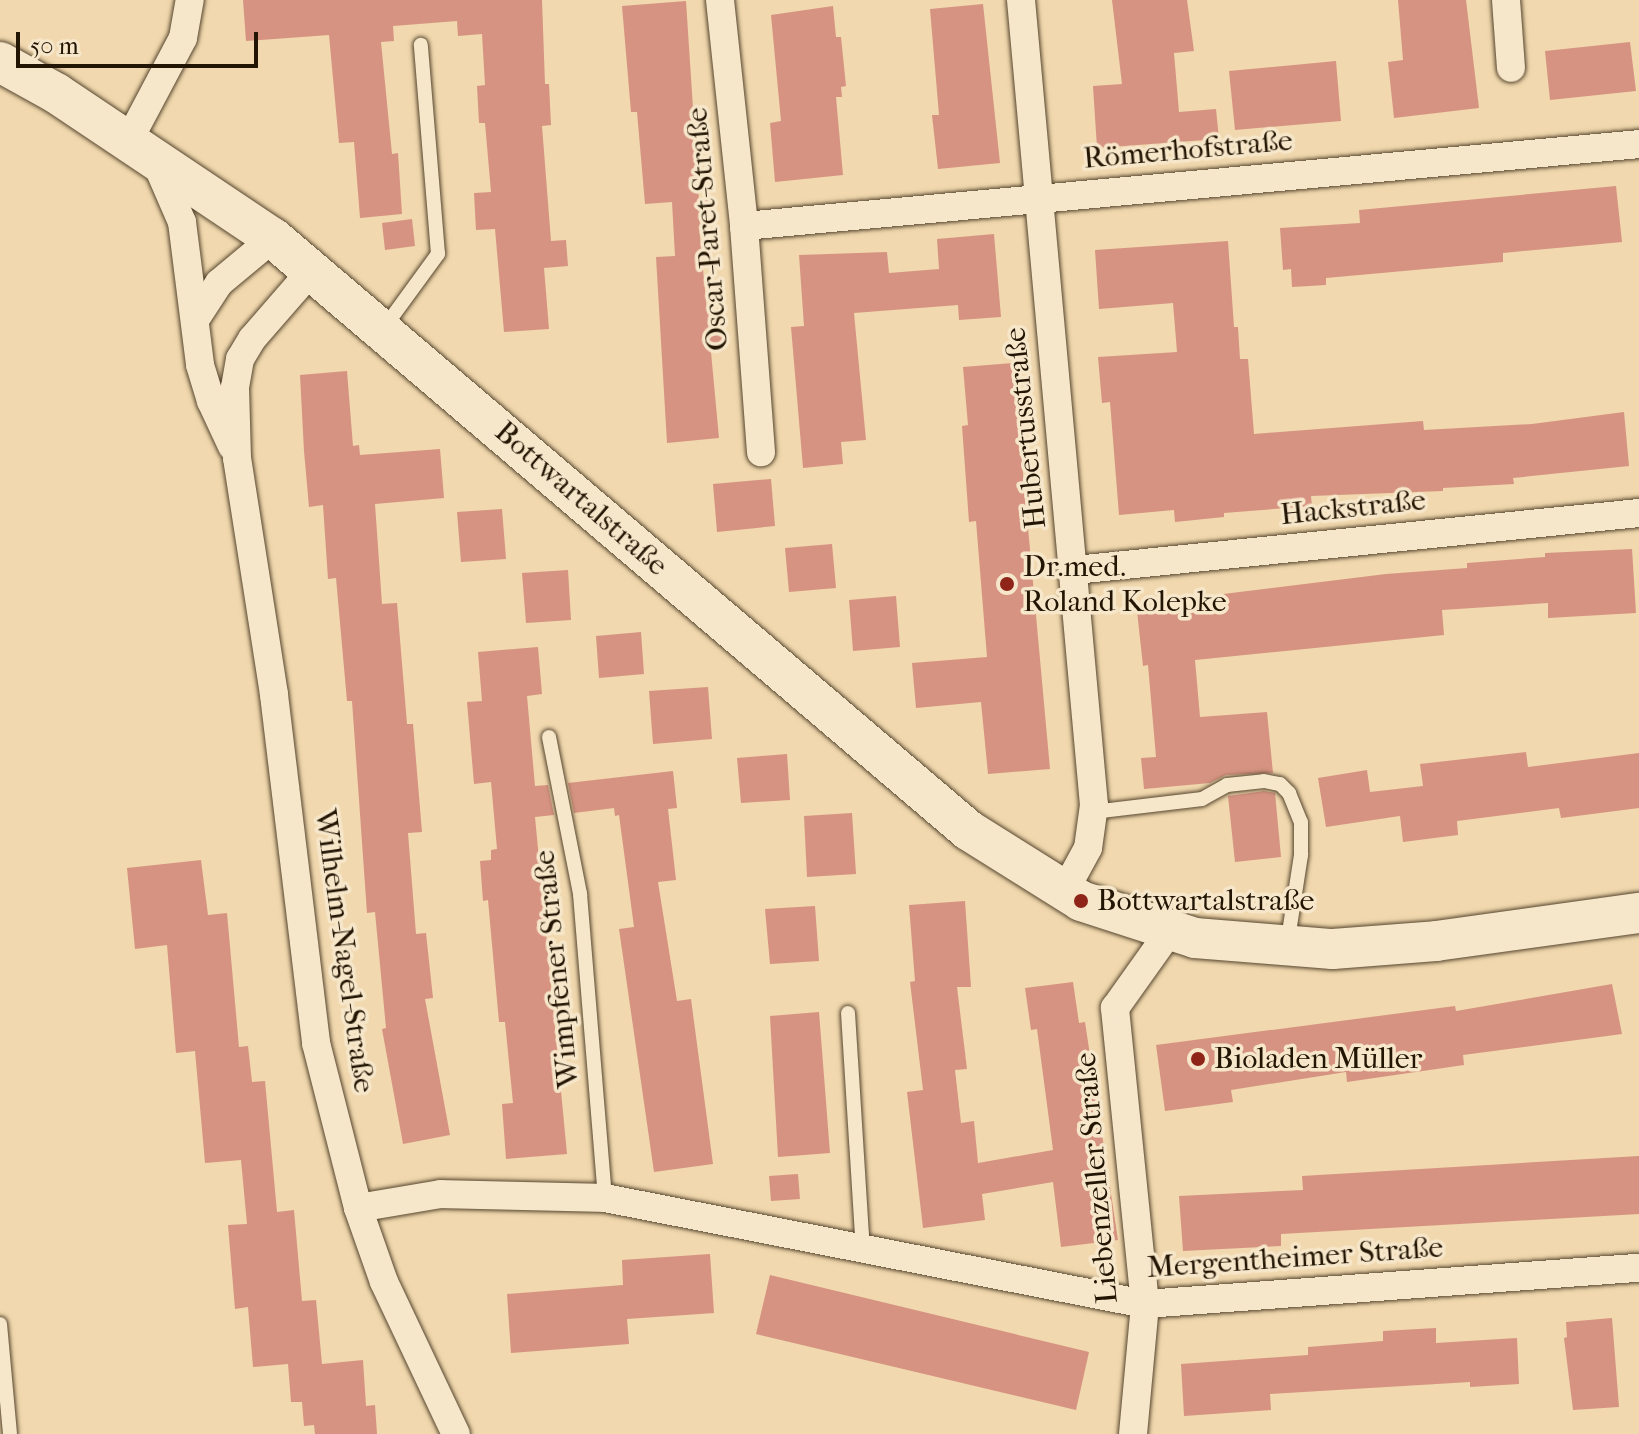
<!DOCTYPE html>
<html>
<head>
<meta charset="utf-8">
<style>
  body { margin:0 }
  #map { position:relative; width:1639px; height:1434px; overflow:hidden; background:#f1d8ae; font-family:"IM FELL French Canon",serif }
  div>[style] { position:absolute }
  .building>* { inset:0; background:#d69381 }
  .roads { filter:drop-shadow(0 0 2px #56462e) drop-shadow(0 0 2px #56462e) }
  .lane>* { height:14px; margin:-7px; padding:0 7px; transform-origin:7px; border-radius:7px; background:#f6e6ca }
  .street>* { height:28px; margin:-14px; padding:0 14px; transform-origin:14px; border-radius:14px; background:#f6e6ca }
  .secondary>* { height:40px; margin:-20px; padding:0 20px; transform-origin:20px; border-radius:20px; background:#f6e6ca }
  .dots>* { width:22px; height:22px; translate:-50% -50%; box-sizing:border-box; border:4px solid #f6e6ca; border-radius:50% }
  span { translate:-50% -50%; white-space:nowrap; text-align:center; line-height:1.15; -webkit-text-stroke:7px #f6e6ca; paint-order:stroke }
  .street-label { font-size:30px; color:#221503 }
  .poi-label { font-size:30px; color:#221503 }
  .left { translate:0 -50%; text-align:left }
  .scale { position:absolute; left:16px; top:32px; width:242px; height:36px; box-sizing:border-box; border:4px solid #221503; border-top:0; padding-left:10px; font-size:24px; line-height:28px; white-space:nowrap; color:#221503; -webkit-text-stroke:6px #f6e6ca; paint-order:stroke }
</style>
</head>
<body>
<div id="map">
  <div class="building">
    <i style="clip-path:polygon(243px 0,542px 0,545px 84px,549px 84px,551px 125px,542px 126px,551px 241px,566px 240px,568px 266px,544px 268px,549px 329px,504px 332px,495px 229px,476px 230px,474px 193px,491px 192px,485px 123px,479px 123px,477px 86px,485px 85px,482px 34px,458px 36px,457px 21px,393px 26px,394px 41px,381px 42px,392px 154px,398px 153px,402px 214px,360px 218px,354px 142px,339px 143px,329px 35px,246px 41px)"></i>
    <i style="clip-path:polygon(1112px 0,1187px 0,1194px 51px,1174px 53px,1179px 112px,1216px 109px,1219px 139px,1097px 148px,1093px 86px,1122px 84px)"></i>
    <i style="clip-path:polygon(1398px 0,1466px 0,1479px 108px,1394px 118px,1388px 62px,1403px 60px)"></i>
    <i style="clip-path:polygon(686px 1px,699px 200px,709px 200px,711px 225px,699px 226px,707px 312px,721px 311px,724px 351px,711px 352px,719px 438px,667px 443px,656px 257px,675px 256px,672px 202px,645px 204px,637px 112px,631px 112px,622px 6px)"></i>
    <i style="clip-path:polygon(983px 4px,1000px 163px,938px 169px,932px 115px,939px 115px,930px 9px)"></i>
    <i style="clip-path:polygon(833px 6px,836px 37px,841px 37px,846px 86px,841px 87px,842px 97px,836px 97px,843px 175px,775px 182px,770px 123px,781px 121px,771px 15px)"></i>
    <i style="clip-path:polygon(1630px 42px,1636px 91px,1550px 100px,1545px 51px)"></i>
    <i style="clip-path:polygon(1336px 61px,1341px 121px,1235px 130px,1229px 71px)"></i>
    <i style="clip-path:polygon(1616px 186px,1622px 242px,1503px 253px,1503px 262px,1326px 278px,1326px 285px,1292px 287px,1291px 269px,1283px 270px,1280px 228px,1360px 223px,1359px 210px)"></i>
    <i style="clip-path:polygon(412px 219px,415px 246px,385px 250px,382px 223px)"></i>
    <i style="clip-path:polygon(994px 234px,1001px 317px,959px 320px,958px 305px,854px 313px,866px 440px,841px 442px,843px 464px,803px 468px,791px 327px,804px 326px,799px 255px,887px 252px,889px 273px,939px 269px,937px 239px)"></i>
    <i style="clip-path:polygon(1228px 241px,1234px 327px,1238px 327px,1240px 359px,1248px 359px,1254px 434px,1423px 421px,1424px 430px,1532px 424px,1624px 412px,1629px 466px,1513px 478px,1514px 484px,1443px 488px,1443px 491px,1311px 496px,1312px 506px,1224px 513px,1224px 517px,1175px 522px,1174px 510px,1119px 515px,1110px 402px,1102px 403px,1098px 357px,1177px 352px,1173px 303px,1099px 309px,1095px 250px)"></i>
    <i style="clip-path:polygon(1013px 363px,1050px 769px,988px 774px,981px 702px,916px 708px,912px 663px,987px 657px,976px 521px,969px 522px,962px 426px,968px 425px,963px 367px)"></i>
    <i style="clip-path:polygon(347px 371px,353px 446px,359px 445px,360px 455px,440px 449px,444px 498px,375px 504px,382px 604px,397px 603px,407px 724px,413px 724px,422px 832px,408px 833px,416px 934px,426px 933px,433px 998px,425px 999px,450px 1135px,403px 1144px,382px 1029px,386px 1028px,375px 912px,367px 913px,352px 701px,347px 701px,336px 578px,328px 579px,323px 505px,309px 507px,304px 451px,300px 375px)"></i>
    <i style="clip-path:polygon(771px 479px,775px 526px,717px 532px,713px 484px)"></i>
    <i style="clip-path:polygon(502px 509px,506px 559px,461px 562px,457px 512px)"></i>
    <i style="clip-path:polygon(832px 544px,836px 588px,789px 592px,785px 548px)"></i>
    <i style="clip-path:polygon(1632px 549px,1636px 613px,1548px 618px,1548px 603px,1442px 610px,1444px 635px,1195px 660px,1200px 717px,1267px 712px,1273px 773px,1226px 775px,1210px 783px,1144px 789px,1141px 758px,1156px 757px,1148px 665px,1143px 666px,1137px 611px,1208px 603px,1207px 596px,1386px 574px,1467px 568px,1467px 563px,1545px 557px,1545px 553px)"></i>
    <i style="clip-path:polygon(568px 570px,571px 620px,526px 623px,522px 573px)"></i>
    <i style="clip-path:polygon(896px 596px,900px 647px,853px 651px,849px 600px)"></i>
    <i style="clip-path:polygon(641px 632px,644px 674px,599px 678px,596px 636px)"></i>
    <i style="clip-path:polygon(538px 647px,542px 694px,527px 696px,535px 786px,548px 785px,554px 815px,535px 817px,567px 1154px,506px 1159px,502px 1104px,513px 1103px,505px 1022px,499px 1022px,488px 900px,483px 901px,480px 861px,491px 860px,491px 850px,497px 849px,491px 782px,474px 784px,467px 702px,482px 701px,478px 652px)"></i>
    <i style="clip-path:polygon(708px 687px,712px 739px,653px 744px,649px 691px)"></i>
    <i style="clip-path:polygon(1526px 752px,1528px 767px,1639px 753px,1639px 808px,1561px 818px,1559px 808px,1457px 821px,1458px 835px,1403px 842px,1400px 816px,1326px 827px,1318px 778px,1367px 770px,1370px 792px,1423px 786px,1420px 764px)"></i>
    <i style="clip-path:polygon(787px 754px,790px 800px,741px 803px,737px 758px)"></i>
    <i style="clip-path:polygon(673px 771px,677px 808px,668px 809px,676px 880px,658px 882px,677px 1001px,691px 999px,713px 1164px,654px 1172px,619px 929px,634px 927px,619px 815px,615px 816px,614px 808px,574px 813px,568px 783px)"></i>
    <i style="clip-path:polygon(1264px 791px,1275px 793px,1281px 857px,1235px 862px,1228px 796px)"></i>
    <i style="clip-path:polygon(852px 813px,856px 874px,807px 877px,804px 816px)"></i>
    <i style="clip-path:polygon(201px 860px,208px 915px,227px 913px,239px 1047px,248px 1046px,252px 1082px,265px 1081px,277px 1212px,294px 1210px,302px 1301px,316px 1300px,322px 1364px,363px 1360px,366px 1406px,375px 1405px,377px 1434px,315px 1434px,314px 1425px,304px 1426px,302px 1402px,291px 1402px,288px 1364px,253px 1367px,248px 1307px,235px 1309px,228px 1225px,247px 1224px,241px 1160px,205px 1163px,195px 1051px,176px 1053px,167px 945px,135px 949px,127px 868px)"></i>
    <i style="clip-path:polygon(965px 901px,971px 987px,957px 987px,967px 1069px,955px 1070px,961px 1123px,974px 1121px,978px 1163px,1053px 1150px,1037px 1029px,1031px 1030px,1025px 988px,1073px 982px,1079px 1023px,1085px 1022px,1118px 1240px,1061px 1247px,1053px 1182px,982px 1194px,985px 1220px,923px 1228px,907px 1092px,923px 1090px,910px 982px,915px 981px,909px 905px)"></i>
    <i style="clip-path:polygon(815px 906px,819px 961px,770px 964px,765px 909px)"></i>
    <i style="clip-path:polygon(1612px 984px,1622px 1034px,1463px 1055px,1464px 1065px,1347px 1082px,1346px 1072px,1231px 1090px,1233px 1102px,1165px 1111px,1156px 1045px,1455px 1006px,1456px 1011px)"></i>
    <i style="clip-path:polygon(819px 1012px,830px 1153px,778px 1157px,770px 1016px)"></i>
    <i style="clip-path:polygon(1639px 1156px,1639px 1214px,1281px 1234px,1281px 1246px,1183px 1251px,1179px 1196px,1303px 1190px,1302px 1176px)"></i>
    <i style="clip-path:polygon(798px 1174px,800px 1199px,771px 1201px,769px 1176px)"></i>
    <i style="clip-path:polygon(710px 1254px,714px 1313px,627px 1319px,629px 1344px,511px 1353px,507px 1294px,623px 1285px,622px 1260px)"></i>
    <i style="clip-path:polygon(770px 1275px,1089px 1352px,1076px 1410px,756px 1334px)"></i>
    <i style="clip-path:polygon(1612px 1318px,1619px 1407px,1573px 1410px,1564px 1338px,1567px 1337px,1566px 1322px)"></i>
    <i style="clip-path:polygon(1436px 1328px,1436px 1343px,1517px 1338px,1519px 1384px,1470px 1387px,1470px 1382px,1270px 1394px,1271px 1410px,1184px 1416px,1181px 1364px,1308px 1355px,1308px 1347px,1383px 1341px,1383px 1331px)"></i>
  </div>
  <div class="roads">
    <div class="lane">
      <i style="left:384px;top:328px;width:92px;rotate:-53.9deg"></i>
      <i style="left:438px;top:254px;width:210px;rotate:-94.7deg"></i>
      <i style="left:549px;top:737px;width:160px;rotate:78.8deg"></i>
      <i style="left:580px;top:894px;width:305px;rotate:85.3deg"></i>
      <i style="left:1093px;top:812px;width:110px;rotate:-6.8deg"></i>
      <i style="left:1202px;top:799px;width:29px;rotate:-29deg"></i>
      <i style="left:1227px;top:785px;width:37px;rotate:-6deg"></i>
      <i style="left:1264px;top:781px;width:16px;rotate:11deg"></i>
      <i style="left:1280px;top:784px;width:13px;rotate:45deg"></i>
      <i style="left:1289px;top:793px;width:31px;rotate:68deg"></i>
      <i style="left:1301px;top:822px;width:33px;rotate:90deg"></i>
      <i style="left:1301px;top:855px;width:91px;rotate:98.8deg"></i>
      <i style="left:848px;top:1013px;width:237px;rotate:86.4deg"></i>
      <i style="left:0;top:1324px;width:110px;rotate:84.8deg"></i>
    </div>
    <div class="street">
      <i style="left:720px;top:0;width:227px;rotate:83.9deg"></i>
      <i style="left:744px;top:226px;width:227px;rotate:85.7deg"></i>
      <i style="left:1021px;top:0;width:808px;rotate:84.82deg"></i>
      <i style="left:1094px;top:805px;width:43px;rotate:97.9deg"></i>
      <i style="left:1088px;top:848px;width:50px;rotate:118.6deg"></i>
      <i style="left:1506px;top:0;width:68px;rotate:85.8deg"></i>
      <i style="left:129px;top:140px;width:115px;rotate:-62.1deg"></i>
      <i style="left:183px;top:38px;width:39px;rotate:-80deg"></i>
      <i style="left:155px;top:160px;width:68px;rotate:66.5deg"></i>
      <i style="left:182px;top:222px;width:144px;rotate:82.8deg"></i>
      <i style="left:200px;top:365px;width:38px;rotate:73deg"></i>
      <i style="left:211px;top:401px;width:50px;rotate:65deg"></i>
      <i style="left:744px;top:226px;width:899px;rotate:-5.23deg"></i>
      <i style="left:312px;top:270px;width:91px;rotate:131deg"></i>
      <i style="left:252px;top:339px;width:23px;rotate:121deg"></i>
      <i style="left:240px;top:359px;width:28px;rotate:100deg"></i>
      <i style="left:235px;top:387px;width:71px;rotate:88.4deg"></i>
      <i style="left:237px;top:458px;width:240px;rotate:81.1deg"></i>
      <i style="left:274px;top:695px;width:351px;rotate:83.1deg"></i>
      <i style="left:316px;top:1043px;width:170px;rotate:75.7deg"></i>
      <i style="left:358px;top:1208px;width:78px;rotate:70.6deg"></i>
      <i style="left:384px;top:1282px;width:168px;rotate:64.7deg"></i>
      <i style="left:195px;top:320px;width:44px;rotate:-57deg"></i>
      <i style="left:219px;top:283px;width:70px;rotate:-39.8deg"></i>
      <i style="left:1075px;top:570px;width:567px;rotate:-5.77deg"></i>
      <i style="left:358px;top:1208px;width:84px;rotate:-9.6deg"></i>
      <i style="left:441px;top:1194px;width:164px;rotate:1.4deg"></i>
      <i style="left:605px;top:1198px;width:550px;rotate:11.11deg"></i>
      <i style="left:1145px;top:1304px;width:495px;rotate:-4.2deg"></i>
      <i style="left:1133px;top:1434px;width:131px;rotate:-84.7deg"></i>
      <i style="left:1145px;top:1304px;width:298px;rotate:-95.8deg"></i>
      <i style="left:1115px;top:1008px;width:93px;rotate:-54.6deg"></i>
    </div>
    <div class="secondary">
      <i style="left:0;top:62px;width:64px;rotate:29deg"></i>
      <i style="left:56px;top:93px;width:261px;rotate:33.8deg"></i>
      <i style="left:273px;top:238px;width:913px;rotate:40.42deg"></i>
      <i style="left:968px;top:830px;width:133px;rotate:32.1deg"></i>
      <i style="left:1081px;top:901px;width:120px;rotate:18deg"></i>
      <i style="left:1195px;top:938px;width:138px;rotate:4.6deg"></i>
      <i style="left:1333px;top:949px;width:103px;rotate:-4.4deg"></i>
      <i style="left:1436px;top:941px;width:205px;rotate:-7.9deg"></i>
    </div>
  </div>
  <div class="dots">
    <i style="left:1007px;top:584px;background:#8f2418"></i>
    <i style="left:1081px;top:901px;background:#8f2418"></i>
    <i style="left:1198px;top:1059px;background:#8f2418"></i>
  </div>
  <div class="street-label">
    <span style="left:1188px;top:150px;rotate:-5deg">Römerhofstraße</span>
    <span style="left:708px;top:229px;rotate:-95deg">Oscar-Paret-Straße</span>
    <span style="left:1026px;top:428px;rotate:-96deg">Hubertusstraße</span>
    <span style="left:581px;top:499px;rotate:41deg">Bottwartalstraße</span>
    <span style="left:1353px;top:508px;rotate:-6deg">Hackstraße</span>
    <span style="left:344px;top:951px;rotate:82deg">Wilhelm-Nagel-Straße</span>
    <span style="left:557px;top:969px;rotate:-96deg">Wimpfener Straße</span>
    <span style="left:1097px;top:1178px;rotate:-95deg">Liebenzeller Straße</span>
    <span style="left:1295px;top:1258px;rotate:-4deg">Mergentheimer Straße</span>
  </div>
  <div class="poi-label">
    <span class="left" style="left:1023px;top:584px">Dr.med.<br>Roland Kolepke</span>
    <span class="left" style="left:1097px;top:901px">Bottwartalstraße</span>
    <span class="left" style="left:1214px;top:1059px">Bioladen Müller</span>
  </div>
  <div class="scale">50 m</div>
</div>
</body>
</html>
